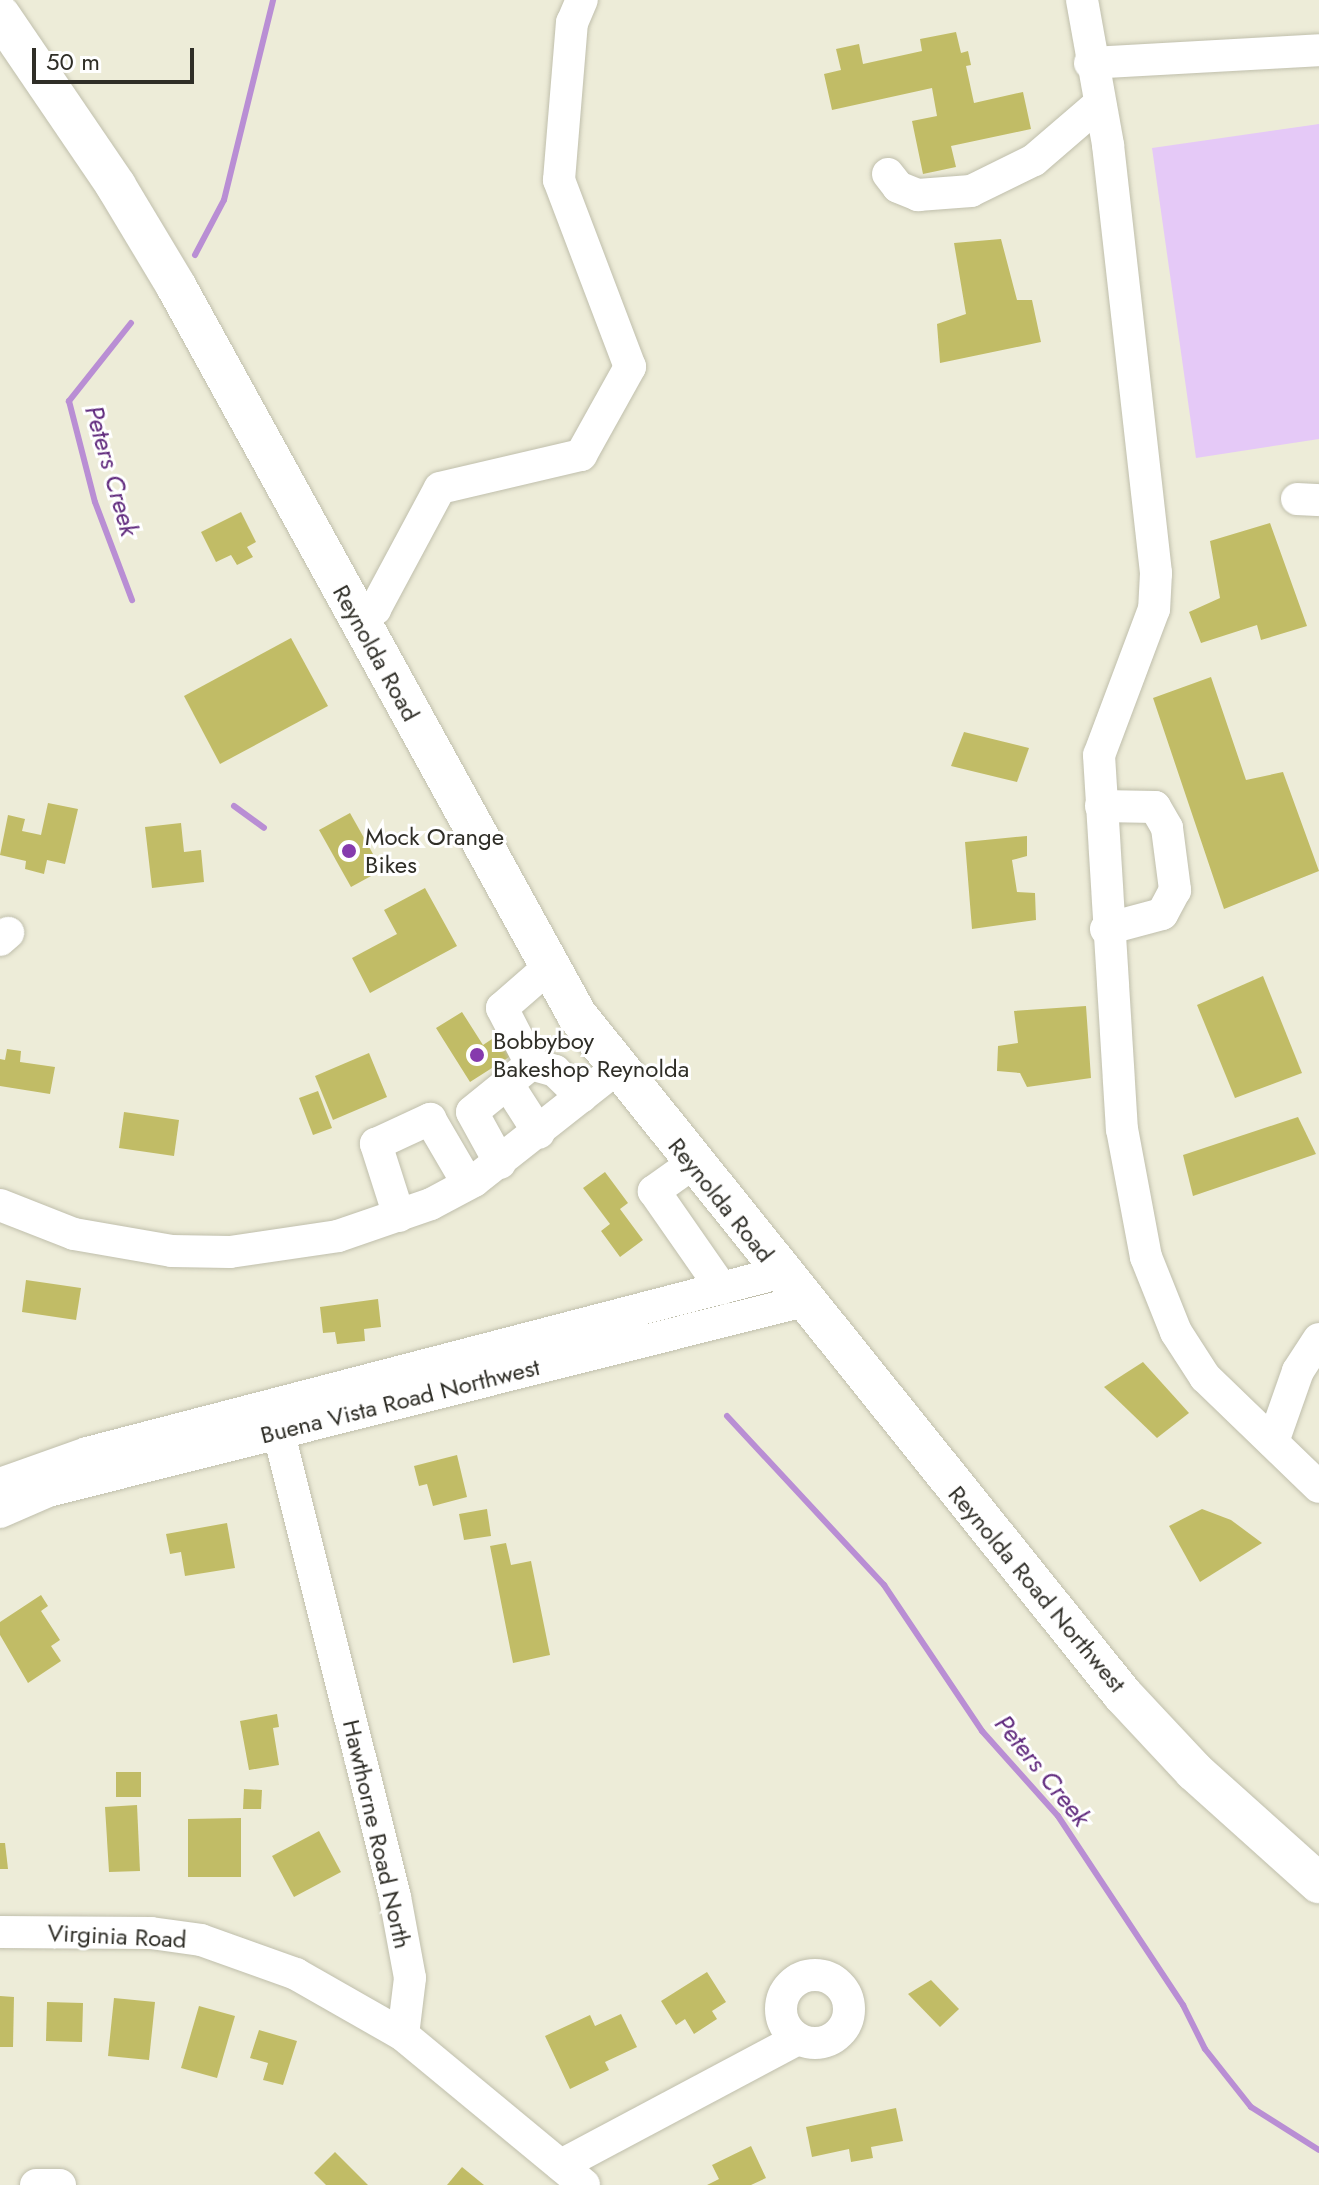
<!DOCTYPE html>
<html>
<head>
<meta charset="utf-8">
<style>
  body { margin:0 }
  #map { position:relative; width:1319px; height:2185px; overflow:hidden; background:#edecd8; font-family:Jost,sans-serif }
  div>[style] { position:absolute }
  .green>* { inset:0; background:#e5c9f7 }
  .stream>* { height:6px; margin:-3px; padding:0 3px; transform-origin:3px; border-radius:3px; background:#b98ed4 }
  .building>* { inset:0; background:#c1bc66 }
  .roads { filter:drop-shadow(0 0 2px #c0bfac) drop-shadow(0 0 2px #c0bfac) }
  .minor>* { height:32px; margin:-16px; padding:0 16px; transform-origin:16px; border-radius:16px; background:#fff }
  .minor>.ring { margin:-16px; padding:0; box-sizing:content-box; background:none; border:32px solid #fff; border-radius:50% }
  .major>* { height:40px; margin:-20px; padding:0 20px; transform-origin:20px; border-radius:20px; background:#fff }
  .dots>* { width:22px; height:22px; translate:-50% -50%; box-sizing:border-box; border:4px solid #fff; border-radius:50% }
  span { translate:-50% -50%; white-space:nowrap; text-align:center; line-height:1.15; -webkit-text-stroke:6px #fff; paint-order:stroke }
  .street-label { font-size:24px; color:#2f2e27 }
  .poi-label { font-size:24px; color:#2f2e27 }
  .left { translate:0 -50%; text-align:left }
  .water-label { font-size:26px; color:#612b7e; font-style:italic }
  .scale { position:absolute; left:32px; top:48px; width:162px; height:36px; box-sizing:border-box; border:4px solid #2f2e27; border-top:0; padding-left:10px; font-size:24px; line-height:28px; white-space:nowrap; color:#2f2e27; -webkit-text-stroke:6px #fff; paint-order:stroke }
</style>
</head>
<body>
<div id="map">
  <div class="green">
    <i style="clip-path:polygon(1319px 124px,1319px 439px,1196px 458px,1152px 148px)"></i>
  </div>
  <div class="stream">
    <i style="left:195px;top:255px;width:62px;rotate:-62.2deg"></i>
    <i style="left:224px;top:200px;width:206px;rotate:-76.2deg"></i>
    <i style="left:131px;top:323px;width:100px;rotate:128.5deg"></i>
    <i style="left:69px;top:401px;width:104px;rotate:75.6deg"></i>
    <i style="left:95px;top:502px;width:105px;rotate:69.3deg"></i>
    <i style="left:234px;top:806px;width:37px;rotate:36deg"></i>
    <i style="left:727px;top:1416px;width:231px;rotate:47.1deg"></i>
    <i style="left:884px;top:1585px;width:176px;rotate:56.1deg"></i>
    <i style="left:982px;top:1731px;width:114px;rotate:48.2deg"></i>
    <i style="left:1058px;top:1816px;width:227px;rotate:56.5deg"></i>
    <i style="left:1183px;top:2005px;width:49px;rotate:63.4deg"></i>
    <i style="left:1205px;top:2049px;width:74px;rotate:51.6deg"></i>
    <i style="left:1251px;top:2107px;width:80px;rotate:32.3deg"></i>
  </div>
  <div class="building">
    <i style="clip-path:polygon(956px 32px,961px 53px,968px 51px,971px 65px,966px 66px,974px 103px,1023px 92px,1031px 129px,951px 146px,956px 167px,923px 174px,912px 121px,937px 116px,932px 88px,832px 110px,824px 74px,841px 70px,836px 49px,859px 44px,863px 64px,922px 51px,920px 39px)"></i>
    <i style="clip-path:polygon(1001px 239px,1017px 300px,1032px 300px,1041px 342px,940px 363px,937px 324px,966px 314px,954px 243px)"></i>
    <i style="clip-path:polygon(241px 512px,256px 542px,247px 547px,253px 557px,237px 565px,231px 555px,216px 562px,201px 532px)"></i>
    <i style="clip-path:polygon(1270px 523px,1307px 626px,1261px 640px,1257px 625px,1201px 643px,1189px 612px,1220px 598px,1210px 541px)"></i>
    <i style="clip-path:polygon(291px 638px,328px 706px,220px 764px,184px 696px)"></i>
    <i style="clip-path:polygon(1211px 677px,1246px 780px,1283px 772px,1319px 871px,1224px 909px,1153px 698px)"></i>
    <i style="clip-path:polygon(964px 732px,1029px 748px,1017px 782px,951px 766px)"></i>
    <i style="clip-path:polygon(48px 803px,78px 809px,65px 864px,47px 860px,44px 874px,25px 869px,26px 861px,0 855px,8px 815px,25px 819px,22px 831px,41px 835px)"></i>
    <i style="clip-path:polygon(350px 813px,382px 870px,351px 887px,319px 830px)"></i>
    <i style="clip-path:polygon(181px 823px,184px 852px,201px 850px,204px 882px,152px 888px,145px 827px)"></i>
    <i style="clip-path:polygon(1027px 836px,1027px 856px,1012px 860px,1017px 892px,1035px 893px,1036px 920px,972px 929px,965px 842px)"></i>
    <i style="clip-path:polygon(425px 888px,457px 946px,370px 993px,352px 958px,397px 934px,384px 910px)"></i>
    <i style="clip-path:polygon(1263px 976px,1302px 1073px,1235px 1098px,1197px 1005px)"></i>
    <i style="clip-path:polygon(1086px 1006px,1091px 1078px,1027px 1087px,1020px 1073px,997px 1071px,998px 1046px,1018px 1043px,1014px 1011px)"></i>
    <i style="clip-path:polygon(462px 1012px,483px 1045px,504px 1031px,517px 1052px,470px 1082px,436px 1028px)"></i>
    <i style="clip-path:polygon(7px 1049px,21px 1051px,20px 1062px,55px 1067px,50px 1094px,0 1086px,0 1059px,5px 1060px)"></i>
    <i style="clip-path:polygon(369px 1053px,387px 1097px,333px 1120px,315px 1076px)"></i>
    <i style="clip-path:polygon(318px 1091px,332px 1128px,313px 1135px,299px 1098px)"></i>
    <i style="clip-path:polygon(124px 1112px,179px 1120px,174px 1156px,119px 1148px)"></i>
    <i style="clip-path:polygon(1298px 1117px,1316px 1154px,1193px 1196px,1183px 1155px)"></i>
    <i style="clip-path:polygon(605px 1172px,628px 1203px,620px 1209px,643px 1240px,620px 1257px,601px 1231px,610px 1224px,583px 1188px)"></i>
    <i style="clip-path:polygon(26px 1280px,81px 1288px,76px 1320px,22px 1312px)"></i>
    <i style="clip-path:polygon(378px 1299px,381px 1327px,364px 1329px,365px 1341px,337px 1344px,335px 1332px,323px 1333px,320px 1307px)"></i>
    <i style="clip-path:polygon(1143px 1362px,1189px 1413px,1157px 1438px,1104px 1387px)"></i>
    <i style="clip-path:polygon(457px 1455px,467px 1497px,433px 1506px,427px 1484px,419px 1486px,414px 1466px)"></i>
    <i style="clip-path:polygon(487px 1509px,491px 1536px,464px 1540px,459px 1514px)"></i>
    <i style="clip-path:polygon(1202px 1509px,1231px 1520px,1262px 1543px,1200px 1582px,1169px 1526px)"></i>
    <i style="clip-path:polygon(227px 1523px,235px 1568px,185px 1576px,181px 1552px,170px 1554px,166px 1534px)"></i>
    <i style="clip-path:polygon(506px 1543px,511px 1565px,531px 1561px,550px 1655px,513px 1663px,490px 1546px)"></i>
    <i style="clip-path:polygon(41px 1595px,48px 1606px,41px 1611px,60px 1640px,51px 1646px,61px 1661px,28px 1683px,0 1635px,0 1622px)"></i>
    <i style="clip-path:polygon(277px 1714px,279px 1727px,273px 1728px,279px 1765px,249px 1770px,240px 1721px)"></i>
    <i style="clip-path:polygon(116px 1772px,141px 1772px,141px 1797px,116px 1797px)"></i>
    <i style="clip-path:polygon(244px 1789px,262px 1790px,261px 1809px,243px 1809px)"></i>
    <i style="clip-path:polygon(137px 1805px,140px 1871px,109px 1872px,105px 1807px)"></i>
    <i style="clip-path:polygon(241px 1818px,241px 1877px,188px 1877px,188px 1819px)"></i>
    <i style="clip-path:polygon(319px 1831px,341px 1872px,294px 1897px,272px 1856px)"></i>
    <i style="clip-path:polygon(0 1843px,5px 1843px,8px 1869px,0 1869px)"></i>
    <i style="clip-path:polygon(707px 1972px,726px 2002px,712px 2011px,717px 2019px,694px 2034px,685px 2019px,676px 2025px,661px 2001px)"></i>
    <i style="clip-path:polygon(931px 1980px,959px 2009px,940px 2027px,908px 1994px)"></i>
    <i style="clip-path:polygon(0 1996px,14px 1997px,13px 2047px,0 2047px)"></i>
    <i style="clip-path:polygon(114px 1998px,155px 2002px,149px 2060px,108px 2056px)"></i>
    <i style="clip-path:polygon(47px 2002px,83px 2003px,82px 2042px,46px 2041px)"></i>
    <i style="clip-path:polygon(199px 2006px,235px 2016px,217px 2078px,181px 2068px)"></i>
    <i style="clip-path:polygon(621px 2014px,637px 2047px,605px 2062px,609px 2070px,570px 2089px,545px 2036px,590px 2015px,595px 2026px)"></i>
    <i style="clip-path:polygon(259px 2030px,297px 2041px,283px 2085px,263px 2080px,268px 2063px,250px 2058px)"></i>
    <i style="clip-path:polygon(896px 2108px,903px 2141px,871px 2147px,873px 2158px,851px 2162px,849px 2149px,812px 2157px,806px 2127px)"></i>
    <i style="clip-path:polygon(751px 2146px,766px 2178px,751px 2185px,707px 2185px,719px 2179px,712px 2165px)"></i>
    <i style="clip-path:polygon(335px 2152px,368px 2185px,326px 2185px,314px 2173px)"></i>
    <i style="clip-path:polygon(462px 2167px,484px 2185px,447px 2185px)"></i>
  </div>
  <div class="roads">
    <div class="minor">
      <i style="left:1082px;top:0;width:147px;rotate:79.8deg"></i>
      <i style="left:1108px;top:145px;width:431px;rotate:83.6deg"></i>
      <i style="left:1156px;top:573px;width:36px;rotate:93deg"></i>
      <i style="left:1154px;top:609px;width:156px;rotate:110.6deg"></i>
      <i style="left:1099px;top:755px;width:375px;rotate:86.5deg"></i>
      <i style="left:1122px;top:1129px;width:130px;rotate:79.4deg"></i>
      <i style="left:1146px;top:1257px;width:81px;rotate:68.2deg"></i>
      <i style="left:1176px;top:1332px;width:54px;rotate:57.2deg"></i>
      <i style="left:1205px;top:1377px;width:158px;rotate:44deg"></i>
      <i style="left:1090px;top:63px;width:229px;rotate:-3.2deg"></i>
      <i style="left:888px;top:174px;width:16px;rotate:52deg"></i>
      <i style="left:898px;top:187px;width:22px;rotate:22deg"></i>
      <i style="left:918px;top:195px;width:53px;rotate:-4.3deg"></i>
      <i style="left:971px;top:191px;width:70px;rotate:-26.2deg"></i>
      <i style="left:1034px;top:160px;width:86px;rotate:-40.7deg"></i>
      <i style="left:1297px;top:499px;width:22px;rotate:3deg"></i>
      <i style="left:358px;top:619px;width:20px;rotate:-30deg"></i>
      <i style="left:375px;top:609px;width:137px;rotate:-61.8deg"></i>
      <i style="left:440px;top:488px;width:145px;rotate:-13.2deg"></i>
      <i style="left:581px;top:455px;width:101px;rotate:-60.9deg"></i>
      <i style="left:630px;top:367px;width:200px;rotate:-110.8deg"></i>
      <i style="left:559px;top:180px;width:158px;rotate:-85.3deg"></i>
      <i style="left:572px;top:23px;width:25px;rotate:-67deg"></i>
      <i style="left:1101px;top:806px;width:54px;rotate:1.1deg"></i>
      <i style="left:1155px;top:807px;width:24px;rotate:60deg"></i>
      <i style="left:1167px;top:828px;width:63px;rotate:82.6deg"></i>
      <i style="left:1175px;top:890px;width:27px;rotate:118deg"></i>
      <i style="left:1162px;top:914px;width:58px;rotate:165deg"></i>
      <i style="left:0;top:940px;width:11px;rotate:-41deg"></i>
      <i style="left:531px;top:1064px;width:25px;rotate:16deg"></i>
      <i style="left:555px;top:1071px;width:37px;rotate:44deg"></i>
      <i style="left:507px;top:1083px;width:59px;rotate:57.4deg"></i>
      <i style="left:500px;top:1163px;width:58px;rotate:-118.8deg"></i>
      <i style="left:472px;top:1112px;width:76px;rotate:-39.1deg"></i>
      <i style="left:531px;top:1064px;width:63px;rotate:-117.4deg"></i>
      <i style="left:502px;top:1008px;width:62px;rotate:-41.1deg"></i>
      <i style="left:692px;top:1164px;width:47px;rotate:144.6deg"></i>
      <i style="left:654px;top:1191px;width:119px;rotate:55.2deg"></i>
      <i style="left:0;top:1205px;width:79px;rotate:21.4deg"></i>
      <i style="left:74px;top:1234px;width:98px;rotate:9.9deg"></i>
      <i style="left:171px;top:1251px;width:59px;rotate:1deg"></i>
      <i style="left:230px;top:1252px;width:109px;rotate:-8.4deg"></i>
      <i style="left:338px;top:1236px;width:98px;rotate:-19deg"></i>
      <i style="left:431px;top:1204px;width:49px;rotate:-28.1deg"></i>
      <i style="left:474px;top:1181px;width:181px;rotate:-38.3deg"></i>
      <i style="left:399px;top:1216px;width:76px;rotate:-107.7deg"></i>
      <i style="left:376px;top:1144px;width:60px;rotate:-24.8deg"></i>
      <i style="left:430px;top:1119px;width:75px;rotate:59.7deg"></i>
      <i style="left:272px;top:1406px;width:506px;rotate:75.94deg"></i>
      <i style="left:395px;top:1897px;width:82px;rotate:79.5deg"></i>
      <i style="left:410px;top:1978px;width:57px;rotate:97deg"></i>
      <i style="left:403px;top:2035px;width:235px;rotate:39.6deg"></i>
      <i style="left:1273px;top:1442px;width:75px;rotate:-70.6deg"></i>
      <i style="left:1298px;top:1371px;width:38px;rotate:-57deg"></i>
      <i style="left:0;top:1484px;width:92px;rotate:-19.6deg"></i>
      <i style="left:87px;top:1453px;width:715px;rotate:-14.58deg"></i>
      <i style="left:0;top:1512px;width:52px;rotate:-23.6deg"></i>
      <i style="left:48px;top:1491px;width:780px;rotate:-14.11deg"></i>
      <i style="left:0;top:1932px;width:151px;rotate:0.4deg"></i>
      <i style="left:151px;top:1933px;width:50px;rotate:8deg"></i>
      <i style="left:201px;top:1940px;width:101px;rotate:19.7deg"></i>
      <i style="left:296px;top:1974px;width:123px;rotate:29.7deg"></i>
      <i class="ring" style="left:781px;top:1975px;width:36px;height:36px"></i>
      <i style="left:561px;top:2165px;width:268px;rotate:-28deg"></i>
      <i style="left:36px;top:2185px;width:24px"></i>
    </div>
    <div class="major">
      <i style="left:0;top:15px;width:207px;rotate:55.8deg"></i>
      <i style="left:116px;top:186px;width:117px;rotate:59deg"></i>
      <i style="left:176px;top:286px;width:832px;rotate:61.19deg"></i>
      <i style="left:577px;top:1015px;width:872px;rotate:51.24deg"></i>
      <i style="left:1123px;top:1695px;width:104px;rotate:46.9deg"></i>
      <i style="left:1194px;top:1771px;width:168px;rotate:41.9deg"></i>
    </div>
  </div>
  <div class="dots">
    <i style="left:349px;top:851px;background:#863bad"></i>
    <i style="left:477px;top:1055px;background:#863bad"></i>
  </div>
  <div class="street-label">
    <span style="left:376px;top:653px;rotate:61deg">Reynolda Road</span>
    <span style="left:721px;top:1200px;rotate:51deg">Reynolda Road</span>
    <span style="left:400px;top:1401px;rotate:-14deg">Buena Vista Road Northwest</span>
    <span style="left:1037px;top:1589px;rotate:50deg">Reynolda Road Northwest</span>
    <span style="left:377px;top:1834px;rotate:77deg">Hawthorne Road North</span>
    <span style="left:117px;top:1936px;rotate:3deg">Virginia Road</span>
  </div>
  <div class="poi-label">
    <span class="left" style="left:365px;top:851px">Mock Orange<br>Bikes</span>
    <span class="left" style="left:493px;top:1055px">Bobbyboy<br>Bakeshop Reynolda</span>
  </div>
  <div class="water-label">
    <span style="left:111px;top:471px;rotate:74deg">Peters Creek</span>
    <span style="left:1042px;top:1771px;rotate:51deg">Peters Creek</span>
  </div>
  <div class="scale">50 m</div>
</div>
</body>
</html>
